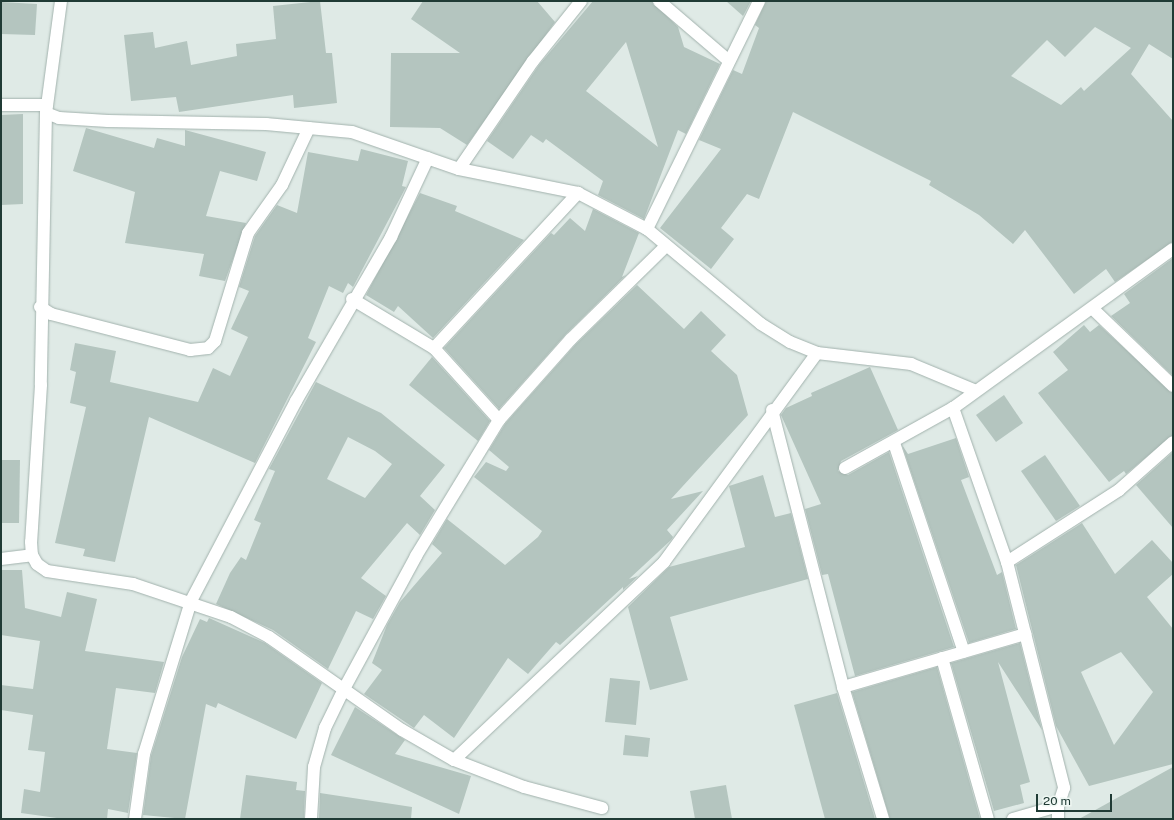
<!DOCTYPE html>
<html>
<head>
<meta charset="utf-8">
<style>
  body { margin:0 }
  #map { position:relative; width:1174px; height:820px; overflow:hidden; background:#dfeae6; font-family:"Public Sans",sans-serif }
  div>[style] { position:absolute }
  .building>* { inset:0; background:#b4c5bf }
  .roads { filter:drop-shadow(0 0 1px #a2b2ad) drop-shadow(0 0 1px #a2b2ad) }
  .street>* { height:12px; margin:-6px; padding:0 6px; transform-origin:6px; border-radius:6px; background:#fff }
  span { translate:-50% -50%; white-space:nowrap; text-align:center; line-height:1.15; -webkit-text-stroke:3.5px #eff7f3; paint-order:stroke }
  .frame { position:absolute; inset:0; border:2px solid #203b35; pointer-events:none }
  .scale { position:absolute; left:1036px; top:794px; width:76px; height:18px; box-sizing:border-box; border:2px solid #203b35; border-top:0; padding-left:5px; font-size:12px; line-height:14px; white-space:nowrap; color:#203b35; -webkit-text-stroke:3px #eff7f3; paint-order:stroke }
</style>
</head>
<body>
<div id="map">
  <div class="building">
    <i style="clip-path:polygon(320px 1px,326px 53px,332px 53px,337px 103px,294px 108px,293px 95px,179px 112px,176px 97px,131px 101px,124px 35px,153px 32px,155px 48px,187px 41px,191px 65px,237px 56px,236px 44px,276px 39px,273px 6px)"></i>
    <i style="clip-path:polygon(423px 1px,537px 1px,555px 22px,467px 145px,440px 128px,390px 127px,391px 53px,460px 53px,411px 19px)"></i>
    <i style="clip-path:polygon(evenodd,593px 1px,652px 1px,678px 27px,684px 47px,720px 64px,686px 134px,678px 130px,644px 219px,598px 195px,603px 181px,546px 139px,543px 143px,531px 135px,513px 159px,487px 141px,539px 65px,593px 1px,626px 42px,658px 147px,586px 91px,626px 42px)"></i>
    <i style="clip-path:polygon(726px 1px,751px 1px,743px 16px)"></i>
    <i style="clip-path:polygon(evenodd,766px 1px,1173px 1px,1173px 59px,1149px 44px,1131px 74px,1173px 121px,1173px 242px,1115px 282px,1106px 269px,1074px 294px,1025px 230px,1013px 244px,979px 215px,929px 185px,931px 181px,793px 112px,759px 199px,747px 194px,721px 228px,734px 239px,711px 269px,660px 228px,721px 149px,699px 140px,733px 70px,742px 74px,759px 28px,755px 25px,766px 1px,1095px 27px,1131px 48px,1084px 91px,1081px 87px,1061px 105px,1011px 76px,1047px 40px,1065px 57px,1095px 27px)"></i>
    <i style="clip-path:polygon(1px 2px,37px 4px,35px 35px,1px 34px)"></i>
    <i style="clip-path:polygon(23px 114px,23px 204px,1px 205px,1px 115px)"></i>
    <i style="clip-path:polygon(86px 128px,154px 148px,157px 138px,185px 146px,185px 130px,266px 152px,257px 181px,220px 171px,206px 216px,246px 223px,225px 281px,199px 276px,204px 254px,125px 243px,135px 192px,73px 171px)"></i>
    <i style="clip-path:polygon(361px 149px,408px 161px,402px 186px,406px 187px,353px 287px,348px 283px,343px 293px,329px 286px,308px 338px,316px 342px,255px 463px,149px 417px,115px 562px,83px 556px,85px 549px,55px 543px,86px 407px,70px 403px,76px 372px,70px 370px,75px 343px,116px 351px,110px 382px,198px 402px,213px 368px,230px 376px,248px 337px,231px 329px,249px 291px,239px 287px,255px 236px,277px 205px,297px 213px,308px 152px,358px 161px)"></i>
    <i style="clip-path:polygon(420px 193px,457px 206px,455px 211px,524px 240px,433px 338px,398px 306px,394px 312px,366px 295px)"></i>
    <i style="clip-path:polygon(593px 209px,639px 233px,622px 277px,626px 275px,566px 334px,499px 409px,444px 348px,551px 233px,554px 235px,570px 218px,585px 231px)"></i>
    <i style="clip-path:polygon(1173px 258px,1173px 376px,1111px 316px,1130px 303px,1124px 294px)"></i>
    <i style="clip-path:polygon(637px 285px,684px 329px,701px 311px,726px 335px,711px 351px,737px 375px,748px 415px,671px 499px,703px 491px,667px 530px,673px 537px,671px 540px,629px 579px,638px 576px,623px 590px,623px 587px,560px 645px,556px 642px,528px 674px,508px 658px,454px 738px,424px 715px,414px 728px,364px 694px,382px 670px,372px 663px,387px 625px,400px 602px,442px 553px,432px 544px,447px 519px,505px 565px,538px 537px,542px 531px,474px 477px,486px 462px,506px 471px,509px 467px,489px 450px,505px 424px,576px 344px)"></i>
    <i style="clip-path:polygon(1084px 325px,1090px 332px,1099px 325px,1173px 393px,1173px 435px,1126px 474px,1124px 471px,1109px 482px,1038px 393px,1068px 370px,1053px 352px)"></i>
    <i style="clip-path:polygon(432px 357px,490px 421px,478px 441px,409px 385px)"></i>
    <i style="clip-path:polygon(870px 367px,898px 430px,841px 461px,838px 471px,848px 475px,889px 452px,954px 647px,855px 676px,828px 574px,822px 575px,805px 509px,821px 504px,781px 415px,786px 408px,812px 396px,811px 393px)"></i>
    <i style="clip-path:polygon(evenodd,316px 382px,381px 413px,445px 465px,420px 496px,435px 510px,420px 535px,407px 523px,361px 578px,386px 596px,373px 619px,356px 611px,328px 669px,273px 630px,216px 604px,230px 573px,241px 557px,246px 560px,261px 523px,254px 520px,275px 471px,269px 469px,316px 382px,348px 437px,375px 451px,392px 464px,365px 498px,327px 479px,348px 437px)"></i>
    <i style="clip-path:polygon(1004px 395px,1023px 423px,996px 442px,976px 415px)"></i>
    <i style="clip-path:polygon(956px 438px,969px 477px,961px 480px,997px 575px,1002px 572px,1016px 629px,969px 643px,902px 445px,908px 454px)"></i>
    <i style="clip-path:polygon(1173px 452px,1173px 528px,1136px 485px)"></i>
    <i style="clip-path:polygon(1045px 455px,1080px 506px,1056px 521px,1021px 471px)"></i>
    <i style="clip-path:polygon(1px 460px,20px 460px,19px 523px,1px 523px)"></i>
    <i style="clip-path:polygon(763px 475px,775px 517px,791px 513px,808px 579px,670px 617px,688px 680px,650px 690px,628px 607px,669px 567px,745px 547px,729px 486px)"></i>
    <i style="clip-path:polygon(evenodd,1082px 523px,1115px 574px,1152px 540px,1173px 563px,1173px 574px,1147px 597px,1173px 629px,1173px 764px,1089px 786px,1056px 726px,1016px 565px,1082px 523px,1121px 652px,1153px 692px,1114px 745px,1081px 672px,1121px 652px)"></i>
    <i style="clip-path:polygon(1px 570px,22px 570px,25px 608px,61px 617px,67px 592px,97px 599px,85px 651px,164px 662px,155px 693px,116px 688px,107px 749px,137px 753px,128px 813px,108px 809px,107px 819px,64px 819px,21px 813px,24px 789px,40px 792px,45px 752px,28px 750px,33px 715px,1px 710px,1px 685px,33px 689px,40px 641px,1px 635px)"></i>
    <i style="clip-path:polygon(209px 618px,265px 643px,322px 683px,296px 739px,218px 703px,216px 708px,206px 704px,185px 819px,143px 815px,151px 756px,182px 657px,200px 619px,207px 622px)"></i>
    <i style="clip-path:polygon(1020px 643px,1042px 730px,998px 662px,1030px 782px,1020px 785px,1024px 803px,994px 811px,951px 663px)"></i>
    <i style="clip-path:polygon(937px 667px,980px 819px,890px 819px,852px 692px)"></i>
    <i style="clip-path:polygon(610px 678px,640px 681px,636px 725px,605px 722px)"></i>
    <i style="clip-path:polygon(837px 693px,875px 819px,825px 819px,794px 705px)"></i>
    <i style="clip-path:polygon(355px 707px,405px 740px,395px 754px,471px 776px,459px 814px,331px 755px)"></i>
    <i style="clip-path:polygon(625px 735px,650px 738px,648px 757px,623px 755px)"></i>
    <i style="clip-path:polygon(1173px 767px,1173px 819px,1079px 819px)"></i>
    <i style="clip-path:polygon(246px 775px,297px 782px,296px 790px,305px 791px,304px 819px,240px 819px)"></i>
    <i style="clip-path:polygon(726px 785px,732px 819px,695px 819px,690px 791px)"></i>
    <i style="clip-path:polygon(320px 793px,412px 807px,411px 819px,319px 819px)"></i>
  </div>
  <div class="roads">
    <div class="street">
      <i style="left:61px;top:1px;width:113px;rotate:97.6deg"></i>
      <i style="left:46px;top:113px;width:272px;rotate:91.1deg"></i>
      <i style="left:41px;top:385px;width:157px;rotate:93.6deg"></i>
      <i style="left:31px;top:542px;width:13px;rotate:86deg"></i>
      <i style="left:32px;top:555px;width:10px;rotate:61deg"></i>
      <i style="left:37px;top:564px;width:12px;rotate:35deg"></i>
      <i style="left:47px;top:571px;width:87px;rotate:8.6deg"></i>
      <i style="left:133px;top:584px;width:103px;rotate:18.6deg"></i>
      <i style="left:231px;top:617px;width:43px;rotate:27.8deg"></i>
      <i style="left:269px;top:637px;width:162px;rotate:35deg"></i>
      <i style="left:402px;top:730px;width:60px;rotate:30deg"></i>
      <i style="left:454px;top:760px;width:75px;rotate:21.1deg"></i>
      <i style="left:524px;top:787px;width:81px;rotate:15.1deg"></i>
      <i style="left:659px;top:1px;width:92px;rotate:40.6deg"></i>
      <i style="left:1px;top:105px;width:46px"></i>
      <i style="left:46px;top:113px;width:14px;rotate:21deg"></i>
      <i style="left:59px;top:118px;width:49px;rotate:3.5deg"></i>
      <i style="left:108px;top:121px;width:158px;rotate:1.1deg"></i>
      <i style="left:266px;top:124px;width:86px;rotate:5.3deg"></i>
      <i style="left:352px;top:132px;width:113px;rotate:19.1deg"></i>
      <i style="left:459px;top:169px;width:121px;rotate:11.4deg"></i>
      <i style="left:578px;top:193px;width:78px;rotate:27.6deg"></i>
      <i style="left:647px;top:229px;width:148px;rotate:39.8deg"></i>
      <i style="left:761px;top:324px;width:34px;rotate:32deg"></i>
      <i style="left:790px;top:342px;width:29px;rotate:22deg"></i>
      <i style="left:817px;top:353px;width:95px;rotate:6.7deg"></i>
      <i style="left:911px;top:364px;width:70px;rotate:22.6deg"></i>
      <i style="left:459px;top:169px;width:131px;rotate:-55.6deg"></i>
      <i style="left:533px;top:61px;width:77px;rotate:-51.3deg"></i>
      <i style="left:647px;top:229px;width:254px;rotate:-63.8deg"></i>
      <i style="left:352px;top:299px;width:96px;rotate:30.9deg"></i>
      <i style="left:434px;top:348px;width:97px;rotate:47.9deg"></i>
      <i style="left:40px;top:307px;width:13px;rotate:32deg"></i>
      <i style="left:51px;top:314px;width:144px;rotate:14.5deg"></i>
      <i style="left:190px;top:350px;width:18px;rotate:-6deg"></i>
      <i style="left:208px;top:348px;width:10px;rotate:-45deg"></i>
      <i style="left:215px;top:341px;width:113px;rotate:-73deg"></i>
      <i style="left:248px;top:233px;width:59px;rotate:-54.7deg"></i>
      <i style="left:282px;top:185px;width:63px;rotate:-64.7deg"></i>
      <i style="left:1093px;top:309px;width:111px;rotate:43.9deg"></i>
      <i style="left:434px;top:348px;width:212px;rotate:-47.1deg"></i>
      <i style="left:953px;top:408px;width:163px;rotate:70.7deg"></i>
      <i style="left:1007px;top:562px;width:233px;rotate:75.8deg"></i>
      <i style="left:1064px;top:788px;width:19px;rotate:108deg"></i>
      <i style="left:1058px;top:806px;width:47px;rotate:163.9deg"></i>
      <i style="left:772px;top:410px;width:286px;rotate:75.6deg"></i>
      <i style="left:843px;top:687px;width:190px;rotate:-16.2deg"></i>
      <i style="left:894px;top:443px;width:220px;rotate:71.5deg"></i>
      <i style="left:845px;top:468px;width:124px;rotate:-29.1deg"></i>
      <i style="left:953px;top:408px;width:271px;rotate:-35.9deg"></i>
      <i style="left:1px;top:559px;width:31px;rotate:-7deg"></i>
      <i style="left:1007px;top:562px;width:133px;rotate:-32.7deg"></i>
      <i style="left:1119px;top:490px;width:72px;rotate:-41.6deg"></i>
      <i style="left:942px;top:658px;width:167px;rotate:74.1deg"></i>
      <i style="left:843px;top:687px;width:138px;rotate:73.1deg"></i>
      <i style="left:454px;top:760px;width:289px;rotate:-43.3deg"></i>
      <i style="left:664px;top:562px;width:259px;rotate:-53.8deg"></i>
      <i style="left:135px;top:819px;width:66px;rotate:-82.1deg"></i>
      <i style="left:144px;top:754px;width:160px;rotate:-72.9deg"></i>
      <i style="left:191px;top:601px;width:226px;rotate:-62.3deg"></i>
      <i style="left:296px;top:401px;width:190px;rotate:-59.9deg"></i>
      <i style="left:391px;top:237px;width:87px;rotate:-64.9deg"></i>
      <i style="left:311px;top:819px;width:52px;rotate:-86.7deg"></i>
      <i style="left:314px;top:767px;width:41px;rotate:-74.2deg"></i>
      <i style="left:325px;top:728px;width:46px;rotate:-64deg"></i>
      <i style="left:345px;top:687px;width:149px;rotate:-61.5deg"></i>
      <i style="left:416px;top:556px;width:159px;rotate:-58.6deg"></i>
      <i style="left:499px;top:420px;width:108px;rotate:-48.4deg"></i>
      <i style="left:571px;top:339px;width:133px;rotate:-44.4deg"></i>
      <i style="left:1058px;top:819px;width:13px;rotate:-90deg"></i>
    </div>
  </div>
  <div class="frame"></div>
  <div class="scale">20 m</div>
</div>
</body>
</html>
